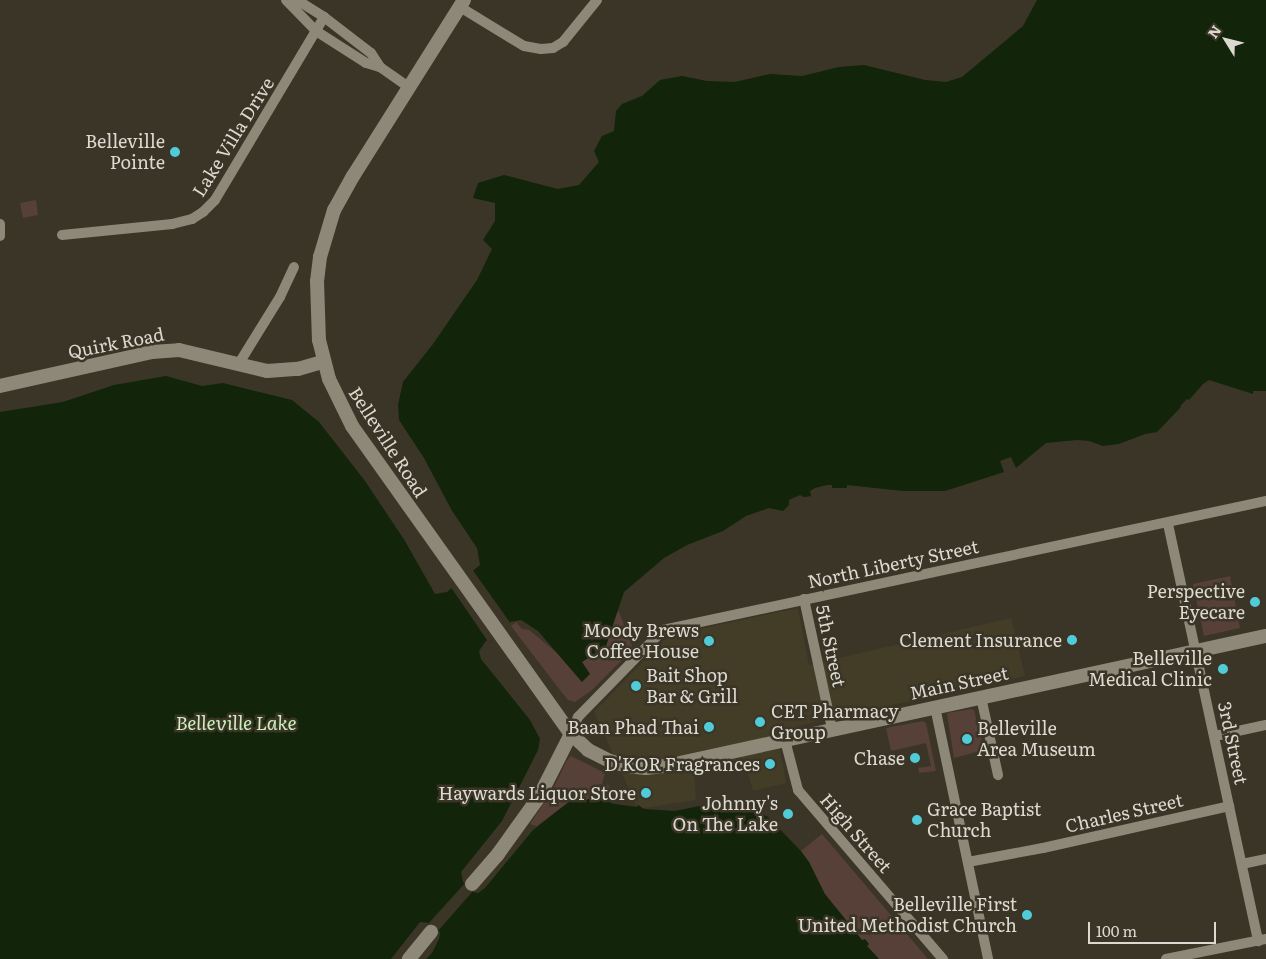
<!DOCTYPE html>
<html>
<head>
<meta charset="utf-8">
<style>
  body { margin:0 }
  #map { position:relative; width:1266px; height:959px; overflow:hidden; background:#3a3527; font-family:Literata,serif }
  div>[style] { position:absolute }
  .built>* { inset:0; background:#433c27 }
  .green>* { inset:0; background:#574037 }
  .water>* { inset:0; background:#122409 }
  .pier>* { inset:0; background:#3a3527 }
  .street>* { height:10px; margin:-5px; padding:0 5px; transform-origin:5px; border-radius:5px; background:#8e8878 }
  .secondary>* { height:14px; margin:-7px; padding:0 7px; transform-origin:7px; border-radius:7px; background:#8e8878 }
  .dots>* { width:14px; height:14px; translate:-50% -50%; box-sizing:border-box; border:2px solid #3a3527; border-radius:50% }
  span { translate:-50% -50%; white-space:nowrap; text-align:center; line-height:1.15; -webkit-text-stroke:5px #3a3527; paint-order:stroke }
  .street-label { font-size:18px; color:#dcd9d0 }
  .poi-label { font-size:18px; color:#dcd9d0 }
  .right { translate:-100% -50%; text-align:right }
  .left { translate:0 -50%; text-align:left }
  .water-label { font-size:19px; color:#cbf1ba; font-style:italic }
  .north { position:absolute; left:1201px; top:15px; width:50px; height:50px; -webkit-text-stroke:4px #3a3527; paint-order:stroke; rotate:306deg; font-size:14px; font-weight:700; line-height:20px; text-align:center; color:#dcd9d0 }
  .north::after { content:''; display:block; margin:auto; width:18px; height:22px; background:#dcd9d0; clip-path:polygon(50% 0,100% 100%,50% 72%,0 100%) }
  .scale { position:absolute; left:1088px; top:922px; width:128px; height:22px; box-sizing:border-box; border:2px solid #dcd9d0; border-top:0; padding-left:6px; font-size:15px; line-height:18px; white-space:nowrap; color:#dcd9d0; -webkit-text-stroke:4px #3a3527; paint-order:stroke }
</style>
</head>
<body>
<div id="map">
  <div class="built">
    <i style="clip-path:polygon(798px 608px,809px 665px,1011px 618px,1025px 676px,823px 720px,777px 732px,786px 783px,753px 791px,744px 760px,694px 770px,696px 800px,638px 809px,594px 712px,668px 636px)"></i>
  </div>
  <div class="green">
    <i style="clip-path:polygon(36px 200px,38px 215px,23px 218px,20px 203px)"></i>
    <i style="clip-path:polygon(1230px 576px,1240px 628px,1204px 636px,1193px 584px)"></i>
    <i style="clip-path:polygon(617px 607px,633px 649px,592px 690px,575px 702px,568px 700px,563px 694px,511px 626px,516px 622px,522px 629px,529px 630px,557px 653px,582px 682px,582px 662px,606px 646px)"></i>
    <i style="clip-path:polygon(971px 709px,974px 710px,984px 750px,954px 758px,947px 713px)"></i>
    <i style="clip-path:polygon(923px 721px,926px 723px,936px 771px,919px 773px,918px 768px,931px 766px,926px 743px,891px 751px,886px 728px)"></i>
    <i style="clip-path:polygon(571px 756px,605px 773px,602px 784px,609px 785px,609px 797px,593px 796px,586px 800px,570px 801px,537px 826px,530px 824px,552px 791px,567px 760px)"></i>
    <i style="clip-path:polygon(822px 834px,928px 959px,879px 959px,867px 946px,869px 944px,863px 941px,824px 894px,809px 862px,801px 851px)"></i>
  </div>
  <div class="water">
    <i style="clip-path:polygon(1037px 0,1266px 0,1266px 391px,1253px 391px,1253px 394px,1209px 380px,1203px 384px,1189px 400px,1187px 399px,1180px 406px,1181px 407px,1157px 432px,1145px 434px,1119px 444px,1103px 446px,1089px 441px,1077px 440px,1046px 443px,1016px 468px,1011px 457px,1000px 461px,1004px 472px,945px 491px,903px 491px,847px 485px,847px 488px,832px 488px,832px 485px,827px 485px,815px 488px,810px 491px,811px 496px,804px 497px,800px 495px,789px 500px,789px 505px,783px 511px,769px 508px,746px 516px,723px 531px,687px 545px,664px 558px,624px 592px,606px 646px,582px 662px,590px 674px,582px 682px,538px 631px,521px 620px,509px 622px,485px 642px,479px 651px,481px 659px,530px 720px,540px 739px,538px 750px,502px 821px,461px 872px,463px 882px,473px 892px,478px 893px,485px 888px,533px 830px,570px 801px,587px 800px,593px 796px,609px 797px,608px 802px,614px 804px,637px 807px,638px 805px,644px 809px,675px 811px,699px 806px,731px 805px,738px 812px,742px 806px,746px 805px,750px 811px,759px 812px,768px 817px,800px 850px,809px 862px,825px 894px,862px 940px,865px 939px,869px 944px,867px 946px,879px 959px,426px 959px,432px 953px,439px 939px,440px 932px,429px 923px,420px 922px,391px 959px,0 959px,0 412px,63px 402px,114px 385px,166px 376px,202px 386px,223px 383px,292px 400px,319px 422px,365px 481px,405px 541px,435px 594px,447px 592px,480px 565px,477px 548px,451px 509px,424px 458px,399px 420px,398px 405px,403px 382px,433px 344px,477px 280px,492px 249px,483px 240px,495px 221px,495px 203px,473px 198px,478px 183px,504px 175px,558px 189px,579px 185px,599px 162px,594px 151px,602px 136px,614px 131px,616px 111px,622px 104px,642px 96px,660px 80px,682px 76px,707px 81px,735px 82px,770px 74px,802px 76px,839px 67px,864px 65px,925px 80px,946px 82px,962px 77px,1023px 26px)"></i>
  </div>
  <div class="pier">
    <i style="clip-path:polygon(472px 569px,511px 624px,489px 643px,450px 586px)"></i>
    <i style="clip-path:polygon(466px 882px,474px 890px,437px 932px,427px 925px)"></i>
  </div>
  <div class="street">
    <i style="left:286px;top:0;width:43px;rotate:45.9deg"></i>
    <i style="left:316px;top:31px;width:59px;rotate:32.6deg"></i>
    <i style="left:366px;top:63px;width:15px;rotate:16deg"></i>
    <i style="left:380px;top:67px;width:35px;rotate:35deg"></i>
    <i style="left:297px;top:0;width:32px;rotate:32deg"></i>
    <i style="left:324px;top:17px;width:59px;rotate:37.5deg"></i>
    <i style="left:371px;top:53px;width:17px;rotate:57deg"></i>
    <i style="left:460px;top:7px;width:75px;rotate:31.4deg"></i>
    <i style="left:524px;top:46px;width:17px;rotate:10deg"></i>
    <i style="left:541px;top:49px;width:12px;rotate:-5deg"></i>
    <i style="left:553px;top:48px;width:12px;rotate:-31deg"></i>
    <i style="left:563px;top:42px;width:54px;rotate:-51deg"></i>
    <i style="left:0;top:224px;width:12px;rotate:90deg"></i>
    <i style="left:62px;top:235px;width:111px;rotate:-5.7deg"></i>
    <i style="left:172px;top:224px;width:21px;rotate:-14deg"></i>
    <i style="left:192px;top:219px;width:13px;rotate:-32deg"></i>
    <i style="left:203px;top:212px;width:17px;rotate:-45deg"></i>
    <i style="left:215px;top:200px;width:213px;rotate:-59.2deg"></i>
    <i style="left:238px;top:365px;width:80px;rotate:-58.3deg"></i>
    <i style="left:280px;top:297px;width:33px;rotate:-65deg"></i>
    <i style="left:1168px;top:524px;width:427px;rotate:77.8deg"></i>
    <i style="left:804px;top:599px;width:133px;rotate:77.8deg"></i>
    <i style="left:981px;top:697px;width:80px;rotate:77.7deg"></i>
    <i style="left:935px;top:707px;width:258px;rotate:78.1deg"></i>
    <i style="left:571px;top:734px;width:18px;rotate:-68deg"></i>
    <i style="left:578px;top:717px;width:122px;rotate:-45.7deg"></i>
    <i style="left:663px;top:630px;width:617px;rotate:-12.08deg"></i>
    <i style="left:1215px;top:736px;width:52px;rotate:-12.2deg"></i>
    <i style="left:785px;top:740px;width:52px;rotate:75.4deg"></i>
    <i style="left:798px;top:790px;width:223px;rotate:49.4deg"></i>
    <i style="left:968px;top:862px;width:76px;rotate:-10.6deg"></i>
    <i style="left:1043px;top:848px;width:191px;rotate:-12.7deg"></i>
    <i style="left:1242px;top:864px;width:25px;rotate:-12deg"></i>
    <i style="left:1166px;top:959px;width:102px;rotate:-11.3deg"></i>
  </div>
  <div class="secondary">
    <i style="left:464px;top:0;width:208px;rotate:122.2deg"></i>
    <i style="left:353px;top:176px;width:39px;rotate:119deg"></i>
    <i style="left:334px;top:210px;width:49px;rotate:106.6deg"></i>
    <i style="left:320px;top:257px;width:24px;rotate:97deg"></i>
    <i style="left:317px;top:281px;width:59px;rotate:88.1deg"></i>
    <i style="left:319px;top:340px;width:40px;rotate:75.6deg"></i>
    <i style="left:329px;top:379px;width:52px;rotate:63.9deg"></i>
    <i style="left:352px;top:426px;width:378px;rotate:54.6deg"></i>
    <i style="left:571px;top:734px;width:23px;rotate:43deg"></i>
    <i style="left:588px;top:750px;width:25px;rotate:27deg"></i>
    <i style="left:610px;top:761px;width:18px;rotate:16deg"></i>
    <i style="left:627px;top:766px;width:19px;rotate:6deg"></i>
    <i style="left:646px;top:768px;width:20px;rotate:-6deg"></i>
    <i style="left:666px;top:766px;width:614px;rotate:-12.23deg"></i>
    <i style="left:0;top:386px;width:156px;rotate:-12.6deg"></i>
    <i style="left:152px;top:352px;width:27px;rotate:-4deg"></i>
    <i style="left:179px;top:350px;width:90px;rotate:13.4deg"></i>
    <i style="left:267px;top:371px;width:31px;rotate:-4deg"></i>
    <i style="left:298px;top:369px;width:26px;rotate:-16deg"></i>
    <i style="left:472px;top:884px;width:40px;rotate:-49deg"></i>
    <i style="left:498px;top:854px;width:70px;rotate:-54.3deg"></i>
    <i style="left:539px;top:797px;width:71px;rotate:-63.1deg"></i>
    <i style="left:409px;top:959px;width:35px;rotate:-51deg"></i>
  </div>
  <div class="dots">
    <i style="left:175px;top:152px;background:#52cbd9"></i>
    <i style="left:1255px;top:602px;background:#52cbd9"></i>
    <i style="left:1072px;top:640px;background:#52cbd9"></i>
    <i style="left:709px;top:641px;background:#52cbd9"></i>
    <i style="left:1223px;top:669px;background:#52cbd9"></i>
    <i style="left:636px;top:686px;background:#52cbd9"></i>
    <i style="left:760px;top:722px;background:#52cbd9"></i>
    <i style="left:709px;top:727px;background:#52cbd9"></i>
    <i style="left:967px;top:739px;background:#52cbd9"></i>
    <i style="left:915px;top:758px;background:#52cbd9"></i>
    <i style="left:770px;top:764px;background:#52cbd9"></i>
    <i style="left:646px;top:793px;background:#52cbd9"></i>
    <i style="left:788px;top:814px;background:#52cbd9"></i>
    <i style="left:917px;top:820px;background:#52cbd9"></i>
    <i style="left:1027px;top:915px;background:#52cbd9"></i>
  </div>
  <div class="street-label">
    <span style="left:233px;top:137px;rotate:-58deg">Lake Villa Drive</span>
    <span style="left:116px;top:343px;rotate:-11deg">Quirk Road</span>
    <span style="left:388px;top:442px;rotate:57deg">Belleville Road</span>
    <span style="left:893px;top:564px;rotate:-12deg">North Liberty Street</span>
    <span style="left:831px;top:646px;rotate:78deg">5th Street</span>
    <span style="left:959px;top:683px;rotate:-12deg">Main Street</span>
    <span style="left:1233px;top:743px;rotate:78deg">3rd Street</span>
    <span style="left:1124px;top:813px;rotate:-13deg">Charles Street</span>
    <span style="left:856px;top:833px;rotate:49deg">High Street</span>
  </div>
  <div class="poi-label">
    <span class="right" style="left:165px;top:152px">Belleville<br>Pointe</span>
    <span class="right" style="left:1245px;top:602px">Perspective<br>Eyecare</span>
    <span class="right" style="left:699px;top:641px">Moody Brews<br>Coffee House</span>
    <span class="right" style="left:1062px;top:640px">Clement Insurance</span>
    <span class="right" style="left:1212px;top:669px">Belleville<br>Medical Clinic</span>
    <span class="left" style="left:646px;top:686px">Bait Shop<br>Bar &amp; Grill</span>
    <span class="left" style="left:771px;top:722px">CET Pharmacy<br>Group</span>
    <span class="right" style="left:699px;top:727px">Baan Phad Thai</span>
    <span class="left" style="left:977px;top:739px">Belleville<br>Area Museum</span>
    <span class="right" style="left:905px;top:758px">Chase</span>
    <span class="right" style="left:760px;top:764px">D'KOR Fragrances</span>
    <span class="right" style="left:636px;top:793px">Haywards Liquor Store</span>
    <span class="right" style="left:778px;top:814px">Johnny's<br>On The Lake</span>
    <span class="left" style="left:927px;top:820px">Grace Baptist<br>Church</span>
    <span class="right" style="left:1017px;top:915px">Belleville First<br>United Methodist Church</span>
  </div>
  <div class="water-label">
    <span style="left:236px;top:723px">Belleville Lake</span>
  </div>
  <div class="north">N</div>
  <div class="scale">100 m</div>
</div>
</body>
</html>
